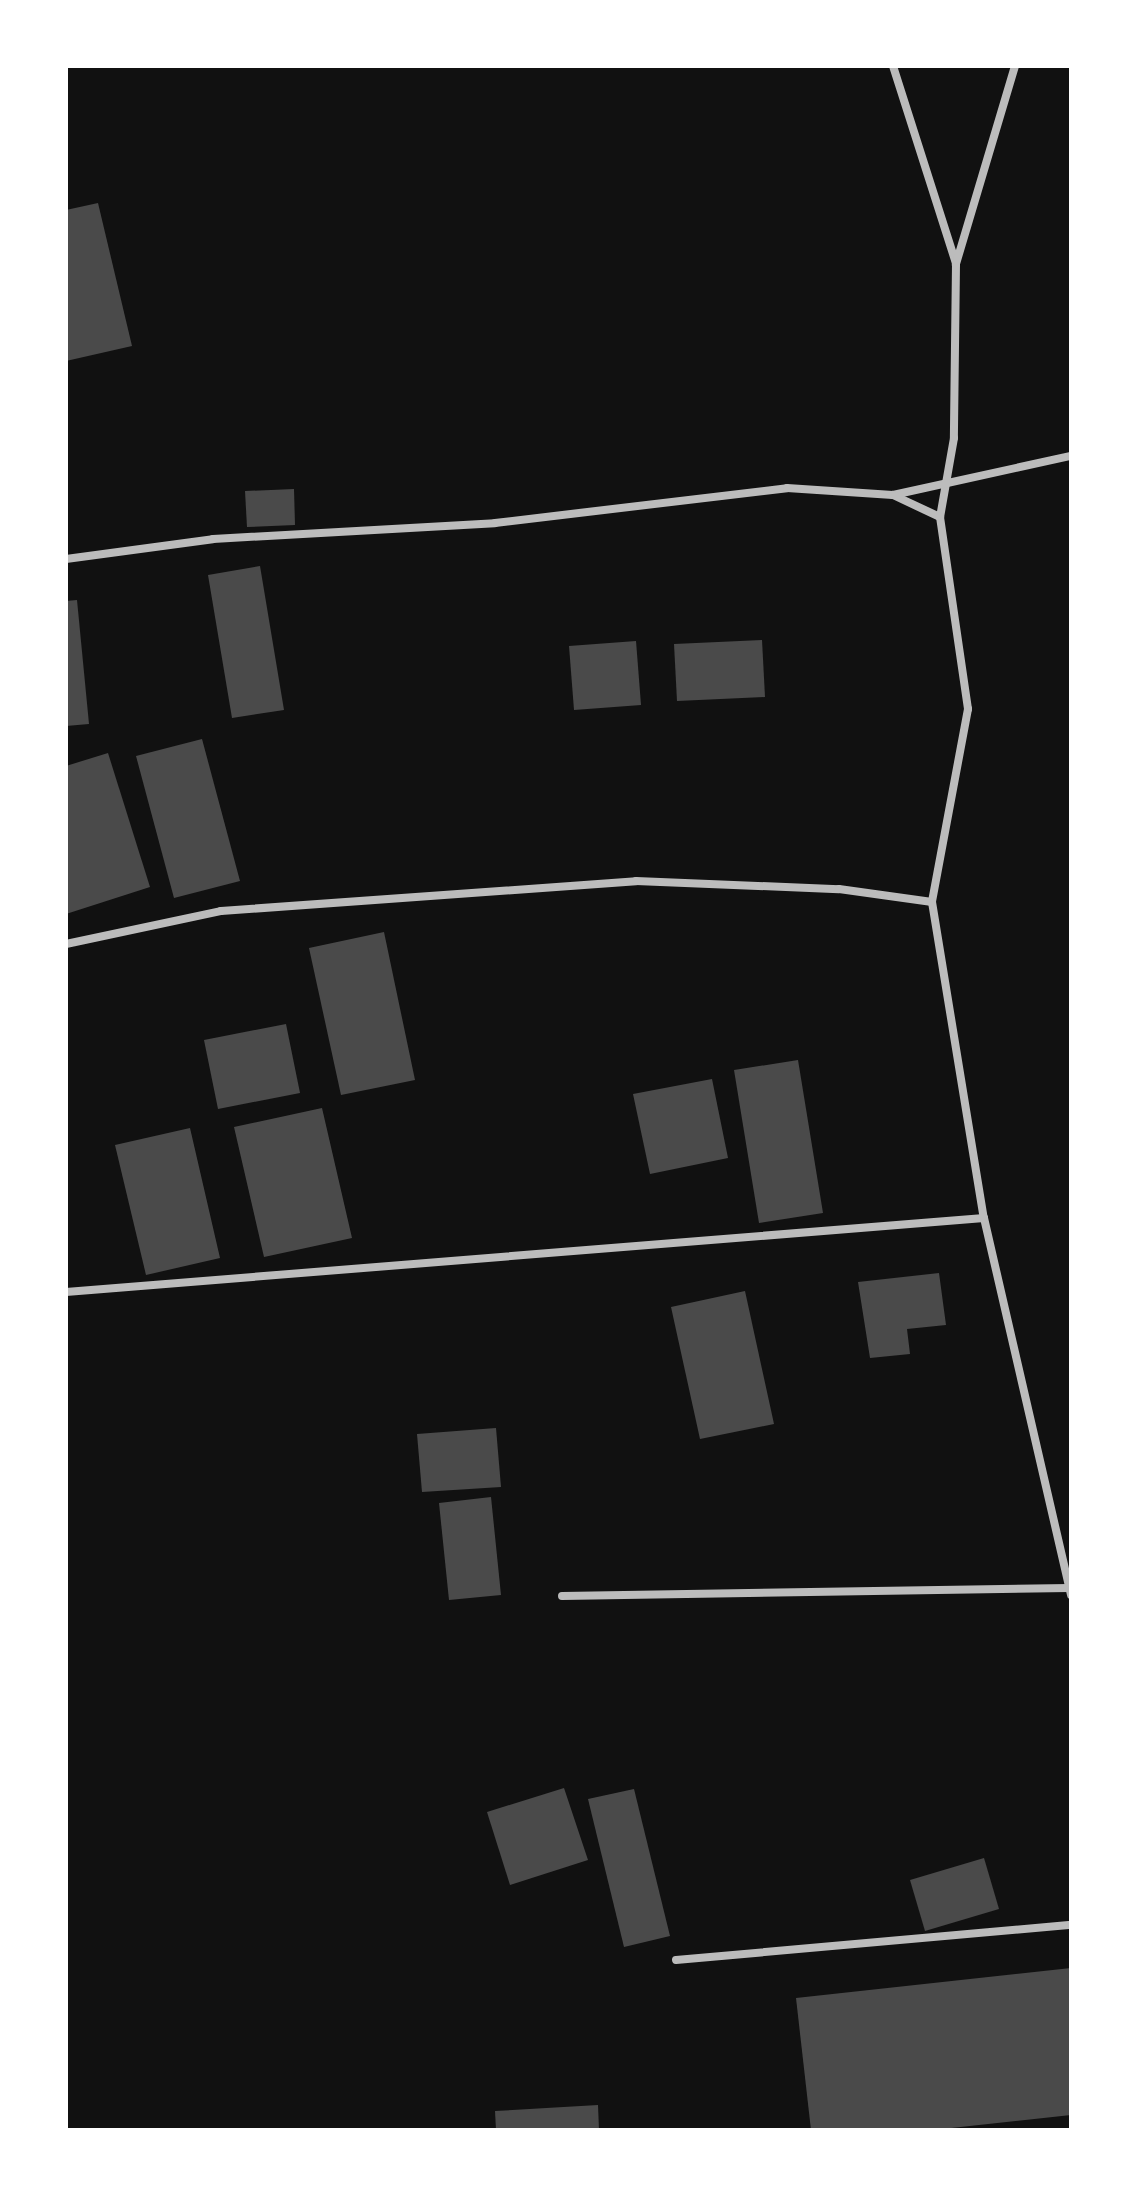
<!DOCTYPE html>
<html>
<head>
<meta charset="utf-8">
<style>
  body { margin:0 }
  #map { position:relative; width:1137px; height:2196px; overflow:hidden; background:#111; font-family:"Archivo Narrow",sans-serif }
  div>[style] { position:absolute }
  .building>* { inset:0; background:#4a4a4a }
  .minor>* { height:8px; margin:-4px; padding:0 4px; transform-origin:4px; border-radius:4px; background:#bcbcbc }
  span { translate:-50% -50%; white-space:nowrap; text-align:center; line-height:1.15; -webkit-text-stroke:8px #fff; paint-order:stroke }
  .frame { position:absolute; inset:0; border:68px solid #fff; pointer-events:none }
</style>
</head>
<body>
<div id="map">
  <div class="building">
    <i style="clip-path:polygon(98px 203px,132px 346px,66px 361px,66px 210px)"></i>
    <i style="clip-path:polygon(294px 489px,295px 525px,247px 527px,245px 491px)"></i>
    <i style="clip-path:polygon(260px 566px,284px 710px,232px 718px,208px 575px)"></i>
    <i style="clip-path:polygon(77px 600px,89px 724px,66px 726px,66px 601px)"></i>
    <i style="clip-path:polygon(762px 640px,765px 697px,677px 701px,674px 644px)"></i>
    <i style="clip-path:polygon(636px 641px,641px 705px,574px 710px,569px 646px)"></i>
    <i style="clip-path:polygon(202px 739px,240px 881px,174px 898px,136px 756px)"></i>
    <i style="clip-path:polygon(108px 753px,150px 887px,66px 914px,66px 766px)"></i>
    <i style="clip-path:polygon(384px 932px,415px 1080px,341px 1095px,309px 948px)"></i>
    <i style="clip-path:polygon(286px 1024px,300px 1093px,218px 1109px,204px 1040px)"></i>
    <i style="clip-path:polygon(798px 1060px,823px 1213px,759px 1223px,734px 1070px)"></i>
    <i style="clip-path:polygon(712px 1079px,728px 1158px,650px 1174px,633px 1094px)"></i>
    <i style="clip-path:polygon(322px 1108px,352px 1238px,264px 1257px,234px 1127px)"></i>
    <i style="clip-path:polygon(190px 1128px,220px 1258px,146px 1275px,115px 1145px)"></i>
    <i style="clip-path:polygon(939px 1273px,946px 1325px,907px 1329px,910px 1354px,870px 1358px,858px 1282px)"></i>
    <i style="clip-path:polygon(745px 1291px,774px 1424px,700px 1439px,671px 1307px)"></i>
    <i style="clip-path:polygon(496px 1428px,501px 1487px,422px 1492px,417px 1434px)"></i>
    <i style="clip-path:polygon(491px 1497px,501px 1595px,449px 1600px,439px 1503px)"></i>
    <i style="clip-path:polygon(564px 1788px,588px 1860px,510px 1885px,487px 1812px)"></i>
    <i style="clip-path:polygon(634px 1789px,670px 1936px,624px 1947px,588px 1799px)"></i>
    <i style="clip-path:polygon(984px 1858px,999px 1909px,925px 1931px,910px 1880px)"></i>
    <i style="clip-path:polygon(1071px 1968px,1071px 2115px,933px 2130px,811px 2130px,796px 1998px)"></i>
    <i style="clip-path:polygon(598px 2105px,599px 2130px,496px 2130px,495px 2111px)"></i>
  </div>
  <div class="minor">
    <i style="left:893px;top:66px;width:207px;rotate:72.3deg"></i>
    <i style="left:1015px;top:66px;width:207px;rotate:106.6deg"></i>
    <i style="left:956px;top:264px;width:174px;rotate:90.7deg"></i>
    <i style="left:954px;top:438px;width:80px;rotate:100deg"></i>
    <i style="left:940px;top:517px;width:194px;rotate:81.7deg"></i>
    <i style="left:968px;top:709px;width:196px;rotate:100.6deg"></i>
    <i style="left:932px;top:902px;width:320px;rotate:80.7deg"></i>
    <i style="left:984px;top:1218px;width:387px;rotate:77deg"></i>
    <i style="left:893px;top:495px;width:182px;rotate:-12.4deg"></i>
    <i style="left:66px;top:559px;width:148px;rotate:-7.7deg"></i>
    <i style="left:213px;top:539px;width:282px;rotate:-3.2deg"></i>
    <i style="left:495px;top:523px;width:294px;rotate:-6.8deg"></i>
    <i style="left:787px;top:488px;width:106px;rotate:3.8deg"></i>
    <i style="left:893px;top:495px;width:52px;rotate:25.1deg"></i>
    <i style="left:66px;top:944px;width:158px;rotate:-12deg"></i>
    <i style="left:221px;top:911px;width:416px;rotate:-4.1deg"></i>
    <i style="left:636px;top:881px;width:203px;rotate:2.3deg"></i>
    <i style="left:839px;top:889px;width:94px;rotate:8deg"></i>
    <i style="left:66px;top:1292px;width:921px;rotate:-4.61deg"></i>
    <i style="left:562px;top:1596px;width:507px;rotate:-0.9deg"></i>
    <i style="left:676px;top:1960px;width:397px;rotate:-5.1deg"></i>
  </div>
  <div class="frame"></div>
</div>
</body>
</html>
